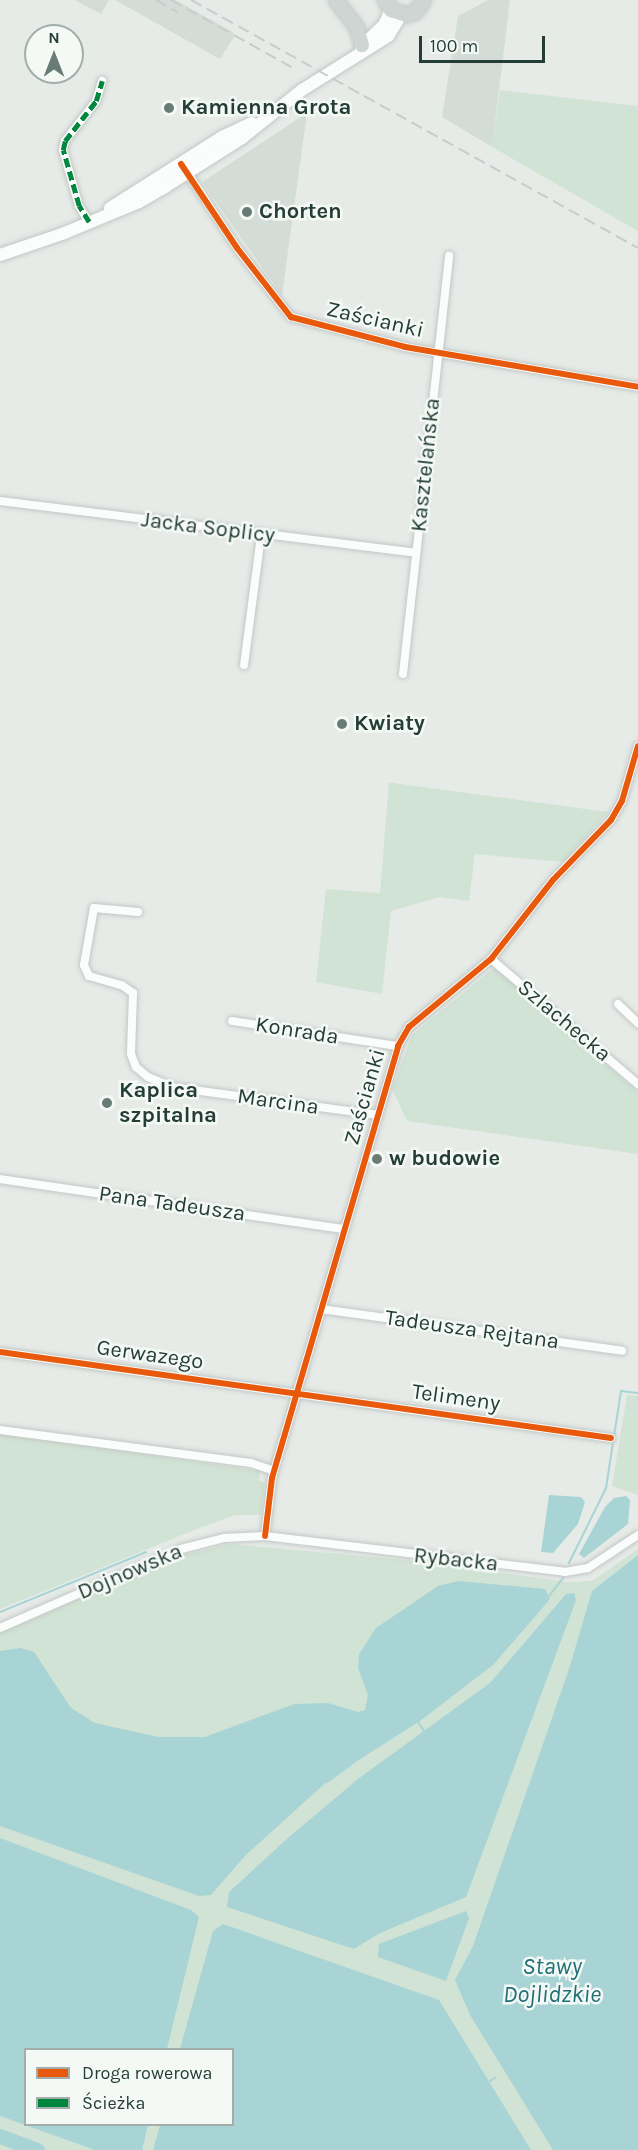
<!DOCTYPE html>
<html>
<head>
<meta charset="utf-8">
<style>
  body { margin:0 }
  #map { position:relative; width:638px; height:2150px; overflow:hidden; background:#e6ebe8; font-family:Karla,sans-serif }
  div>[style] { position:absolute }
  .built>* { inset:0; background:#d4dcd8 }
  .green>* { inset:0; background:#d0e3d4 }
  .water>* { inset:0; background:#a8d4d6 }
  .stream>* { height:2px; margin:-1px; padding:0 1px; transform-origin:1px; border-radius:1px; background:#a8d4d6 }
  .river>* { height:15px; margin:-7.5px; padding:0 7.5px; transform-origin:7.5px; border-radius:7.5px; background:#a8d4d6 }
  .roads { filter:drop-shadow(0 0 2px #c3c8c5) drop-shadow(0 0 2px #c3c8c5) }
  .street>* { height:8px; margin:-4px; padding:0 4px; transform-origin:4px; border-radius:4px; background:#fbfcfc }
  .secondary>* { height:12px; margin:-6px; padding:0 6px; transform-origin:6px; border-radius:6px; background:#fbfcfc }
  .primary>* { height:14px; margin:-7px; padding:0 7px; transform-origin:7px; border-radius:7px; background:#ced6d3 }
  .rail>* { height:2px; margin-top:-1px; transform-origin:0; background:repeating-linear-gradient(90deg,#c7ccca 0 12px,transparent 0 18px) }
  .quiet>* { height:4.5px; margin-top:-2.25px; transform-origin:0; background:repeating-linear-gradient(90deg,#00873e 0 9px,transparent 0 13.5px) }
  .cycleway>* { height:6px; margin:-3px; padding:0 3px; transform-origin:3px; border-radius:3px; background:#e8590c }
  .dots>* { width:16px; height:16px; translate:-50% -50%; box-sizing:border-box; border:3px solid #f4f9f6; border-radius:50% }
  span { translate:-50% -50%; white-space:nowrap; text-align:center; line-height:1.15; -webkit-text-stroke:5px #f4f9f6; paint-order:stroke }
  .poi-label { font-size:22px; color:#243e35; font-weight:700 }
  .left { translate:0 -50%; text-align:left }
  .street-label { font-size:22px; color:#243e35 }
  .water-label { font-size:24px; color:#206f77; font-style:italic }
  .legend { position:absolute; left:24px; top:2048px; width:210px; height:78px; box-sizing:border-box; background:#f4f9f6; border:2px solid #a1aea9; margin:0; padding:8px 10px; list-style:none; font-size:18px; color:#243e35 }
  .legend li { display:flex; align-items:center; gap:12px; height:30px }
  .legend b { width:30px; border:2px solid #a1aea9 }
  .north { position:absolute; left:24px; top:24px; width:60px; height:60px; box-sizing:border-box; background:#f4f9f6; border:2px solid #a1aea9; border-radius:50%; rotate:0deg; font-size:16px; font-weight:700; line-height:24px; text-align:center; color:#243e35 }
  .north::after { content:''; display:block; margin:auto; width:21px; height:27px; background:#687b74; clip-path:polygon(50% 0,100% 100%,50% 72%,0 100%) }
  .scale { position:absolute; left:419px; top:36px; width:126px; height:27px; box-sizing:border-box; border:3px solid #243e35; border-top:0; padding-left:8px; font-size:18px; line-height:21px; white-space:nowrap; color:#243e35; -webkit-text-stroke:4px #f4f9f6; paint-order:stroke }
</style>
</head>
<body>
<div id="map">
  <div class="built">
    <i style="clip-path:polygon(75px 0,109px 0,101px 14px)"></i>
    <i style="clip-path:polygon(115px 0,175px 0,233px 32px,234px 37px,220px 59px)"></i>
    <i style="clip-path:polygon(488px 0,510px 0,492px 147px,442px 117px,458px 16px)"></i>
    <i style="clip-path:polygon(307px 113px,282px 295px,202px 182px)"></i>
  </div>
  <div class="green">
    <i style="clip-path:polygon(500px 90px,638px 106px,638px 231px,492px 147px)"></i>
    <i style="clip-path:polygon(389px 783px,393px 783px,608px 812px,564px 862px,475px 854px,469px 901px,440px 897px,391px 911px,382px 994px,316px 982px,326px 889px,380px 893px)"></i>
    <i style="clip-path:polygon(495px 967px,638px 1092px,638px 1154px,407px 1121px,392px 1089px,412px 1035px)"></i>
    <i style="clip-path:polygon(627px 1395px,638px 1396px,638px 1495px,612px 1486px)"></i>
    <i style="clip-path:polygon(0 1433px,260px 1471px,259px 1480px,265px 1483px,261px 1515px,235px 1515px,197px 1529px,0 1609px)"></i>
    <i style="clip-path:polygon(evenodd,230px 1544px,417px 1561px,568px 1582px,592px 1581px,638px 1549px,638px 2150px,0 2150px,0 1631px,182px 1555px,230px 1544px,26px 2050px,232px 2050px,232px 2124px,26px 2124px,26px 2050px)"></i>
  </div>
  <div class="water">
    <i style="clip-path:polygon(549px 1495px,581px 1497px,585px 1502px,578px 1524px,553px 1553px,541px 1552px)"></i>
    <i style="clip-path:polygon(626px 1496px,630px 1500px,628px 1524px,584px 1558px,579px 1554px,605px 1507px,614px 1498px)"></i>
    <i style="clip-path:polygon(638px 1555px,638px 2150px,553px 2150px,470px 2015px,455px 1980px,473px 1946px,569px 1669px,592px 1591px)"></i>
    <i style="clip-path:polygon(458px 1581px,545px 1589px,550px 1599px,493px 1665px,420px 1721px,332px 1777px,246px 1855px,211px 1895px,199px 1896px,0 1826px,0 1651px,20px 1648px,34px 1652px,71px 1708px,95px 1723px,158px 1737px,205px 1737px,294px 1704px,328px 1703px,358px 1712px,365px 1710px,368px 1695px,358px 1668px,359px 1654px,376px 1628px,438px 1586px)"></i>
    <i style="clip-path:polygon(574px 1593px,576px 1600px,466px 1897px,380px 1933px,354px 1949px,227px 1907px,229px 1892px,289px 1837px,358px 1779px,490px 1683px,566px 1594px)"></i>
    <i style="clip-path:polygon(0 1838px,191px 1910px,199px 1917px,167px 2049px,26px 2050px,26px 2124px,148px 2125px,142px 2150px,95px 2150px,0 2116px)"></i>
    <i style="clip-path:polygon(466px 1911px,469px 1918px,446px 1981px,378px 1957px,379px 1944px)"></i>
    <i style="clip-path:polygon(223px 1924px,439px 2000px,531px 2150px,153px 2150px,160px 2125px,232px 2124px,232px 2050px,180px 2049px,213px 1931px)"></i>
  </div>
  <div class="stream">
    <i style="left:569px;top:1563px;width:84px;rotate:-63.7deg"></i>
    <i style="left:606px;top:1488px;width:98px;rotate:-81.2deg"></i>
    <i style="left:621px;top:1391px;width:17px;rotate:7deg"></i>
    <i style="left:549px;top:1596px;width:24px;rotate:-52deg"></i>
    <i style="left:0;top:1612px;width:158px;rotate:-22.3deg"></i>
    <i style="left:418px;top:1722px;width:11px;rotate:56deg"></i>
    <i style="left:327px;top:1782px;width:31px;rotate:-36deg"></i>
    <i style="left:490px;top:2081px;width:6px;rotate:-31deg"></i>
  </div>
  <div class="river">
    <i style="left:0;top:2136px;width:40px;rotate:21deg"></i>
  </div>
  <div class="roads">
    <div class="street">
      <i style="left:185px;top:169px;width:95px;rotate:56.6deg"></i>
      <i style="left:237px;top:248px;width:88px;rotate:52deg"></i>
      <i style="left:291px;top:317px;width:118px;rotate:14.7deg"></i>
      <i style="left:405px;top:347px;width:236px;rotate:9.7deg"></i>
      <i style="left:89px;top:222px;width:19px;rotate:-122deg"></i>
      <i style="left:79px;top:206px;width:58px;rotate:-105.9deg"></i>
      <i style="left:63px;top:150px;width:9px;rotate:-77deg"></i>
      <i style="left:65px;top:141px;width:51px;rotate:-52.2deg"></i>
      <i style="left:96px;top:101px;width:21px;rotate:-73deg"></i>
      <i style="left:0;top:501px;width:419px;rotate:7.1deg"></i>
      <i style="left:244px;top:665px;width:131px;rotate:-82.5deg"></i>
      <i style="left:403px;top:674px;width:421px;rotate:-83.7deg"></i>
      <i style="left:138px;top:912px;width:44px;rotate:-174.8deg"></i>
      <i style="left:94px;top:908px;width:58px;rotate:100deg"></i>
      <i style="left:84px;top:965px;width:12px;rotate:66deg"></i>
      <i style="left:89px;top:976px;width:35px;rotate:16deg"></i>
      <i style="left:123px;top:986px;width:12px;rotate:35deg"></i>
      <i style="left:133px;top:993px;width:61px;rotate:91.9deg"></i>
      <i style="left:131px;top:1054px;width:14px;rotate:69deg"></i>
      <i style="left:136px;top:1067px;width:16px;rotate:40deg"></i>
      <i style="left:148px;top:1077px;width:25px;rotate:23deg"></i>
      <i style="left:171px;top:1087px;width:209px;rotate:7.7deg"></i>
      <i style="left:491px;top:959px;width:193px;rotate:40.4deg"></i>
      <i style="left:618px;top:1004px;width:28px;rotate:44deg"></i>
      <i style="left:232px;top:1021px;width:168px;rotate:8.6deg"></i>
      <i style="left:0;top:1179px;width:348px;rotate:8.3deg"></i>
      <i style="left:321px;top:1309px;width:304px;rotate:7.9deg"></i>
      <i style="left:0;top:1352px;width:617px;rotate:8.01deg"></i>
      <i style="left:0;top:1430px;width:253px;rotate:7.5deg"></i>
      <i style="left:251px;top:1463px;width:24px;rotate:19deg"></i>
      <i style="left:265px;top:1536px;width:58px;rotate:-83.1deg"></i>
      <i style="left:272px;top:1478px;width:450px;rotate:-73.7deg"></i>
      <i style="left:398px;top:1046px;width:22px;rotate:-60deg"></i>
      <i style="left:409px;top:1027px;width:107px;rotate:-39.7deg"></i>
      <i style="left:491px;top:959px;width:100px;rotate:-51.9deg"></i>
      <i style="left:553px;top:880px;width:83px;rotate:-46deg"></i>
      <i style="left:611px;top:820px;width:22px;rotate:-60deg"></i>
      <i style="left:622px;top:801px;width:57px;rotate:-73.8deg"></i>
      <i style="left:265px;top:1536px;width:302px;rotate:6.8deg"></i>
      <i style="left:565px;top:1572px;width:23px;rotate:-10deg"></i>
      <i style="left:588px;top:1568px;width:60px;rotate:-33.4deg"></i>
      <i style="left:0;top:1628px;width:197px;rotate:-23.6deg"></i>
      <i style="left:181px;top:1549px;width:44px;rotate:-14.3deg"></i>
      <i style="left:224px;top:1538px;width:41px;rotate:-2.8deg"></i>
    </div>
    <div class="secondary">
      <i style="left:361px;top:47px;width:32px;rotate:-44deg"></i>
      <i style="left:384px;top:25px;width:17px;rotate:-65deg"></i>
      <i style="left:110px;top:208px;width:133px;rotate:-32.4deg"></i>
      <i style="left:222px;top:137px;width:33px;rotate:-25deg"></i>
      <i style="left:0;top:255px;width:65px;rotate:-18.7deg"></i>
      <i style="left:62px;top:234px;width:83px;rotate:-22.6deg"></i>
      <i style="left:139px;top:202px;width:30px;rotate:-30deg"></i>
      <i style="left:165px;top:187px;width:91px;rotate:-32.5deg"></i>
      <i style="left:242px;top:138px;width:77px;rotate:-38.7deg"></i>
      <i style="left:302px;top:90px;width:102px;rotate:-32.1deg"></i>
      <i style="left:388px;top:36px;width:25px;rotate:-58deg"></i>
    </div>
    <div class="primary">
      <i style="left:336px;top:0;width:35px;rotate:53deg"></i>
      <i style="left:357px;top:28px;width:18px;rotate:74deg"></i>
      <i style="left:385px;top:0;width:12px;rotate:59deg"></i>
      <i style="left:391px;top:10px;width:16px;rotate:18deg"></i>
      <i style="left:406px;top:15px;width:10px;rotate:-17deg"></i>
      <i style="left:416px;top:12px;width:14px;rotate:-56deg"></i>
    </div>
  </div>
  <div class="rail">
    <i style="left:156px;top:0;width:25px;rotate:29deg"></i>
    <i style="left:171px;top:0;width:142px;rotate:29.1deg"></i>
    <i style="left:191px;top:0;width:511px;rotate:29.02deg"></i>
  </div>
  <div class="quiet">
    <i style="left:89px;top:222px;width:19px;rotate:-122deg"></i>
    <i style="left:79px;top:206px;width:58px;rotate:-105.9deg"></i>
    <i style="left:63px;top:150px;width:9px;rotate:-77deg"></i>
    <i style="left:65px;top:141px;width:51px;rotate:-52.2deg"></i>
    <i style="left:96px;top:101px;width:21px;rotate:-73deg"></i>
  </div>
  <div class="cycleway">
    <i style="left:181px;top:164px;width:101px;rotate:56.3deg"></i>
    <i style="left:237px;top:248px;width:88px;rotate:52deg"></i>
    <i style="left:291px;top:317px;width:118px;rotate:14.7deg"></i>
    <i style="left:405px;top:347px;width:236px;rotate:9.7deg"></i>
    <i style="left:0;top:1352px;width:617px;rotate:8.01deg"></i>
    <i style="left:265px;top:1536px;width:58px;rotate:-83.1deg"></i>
    <i style="left:272px;top:1478px;width:450px;rotate:-73.7deg"></i>
    <i style="left:398px;top:1046px;width:22px;rotate:-60deg"></i>
    <i style="left:409px;top:1027px;width:107px;rotate:-39.7deg"></i>
    <i style="left:491px;top:959px;width:100px;rotate:-51.9deg"></i>
    <i style="left:553px;top:880px;width:83px;rotate:-46deg"></i>
    <i style="left:611px;top:820px;width:22px;rotate:-60deg"></i>
    <i style="left:622px;top:801px;width:57px;rotate:-73.8deg"></i>
  </div>
  <div class="dots">
    <i style="left:169px;top:108px;background:#687b74"></i>
    <i style="left:247px;top:212px;background:#687b74"></i>
    <i style="left:342px;top:724px;background:#687b74"></i>
    <i style="left:107px;top:1103px;background:#687b74"></i>
    <i style="left:377px;top:1159px;background:#687b74"></i>
  </div>
  <div class="poi-label">
    <span class="left" style="left:181px;top:108px">Kamienna Grota</span>
    <span class="left" style="left:259px;top:212px">Chorten</span>
    <span class="left" style="left:354px;top:724px">Kwiaty</span>
    <span class="left" style="left:119px;top:1103px">Kaplica<br>szpitalna</span>
    <span class="left" style="left:389px;top:1159px">w budowie</span>
  </div>
  <div class="street-label">
    <span style="left:375px;top:320px;rotate:13deg">Zaścianki</span>
    <span style="left:426px;top:465px;rotate:-84deg">Kasztelańska</span>
    <span style="left:208px;top:528px;rotate:7deg">Jacka Soplicy</span>
    <span style="left:564px;top:1021px;rotate:40deg">Szlachecka</span>
    <span style="left:297px;top:1031px;rotate:9deg">Konrada</span>
    <span style="left:365px;top:1097px;rotate:-74deg">Zaścianki</span>
    <span style="left:278px;top:1102px;rotate:8deg">Marcina</span>
    <span style="left:172px;top:1204px;rotate:8deg">Pana Tadeusza</span>
    <span style="left:472px;top:1330px;rotate:8deg">Tadeusza Rejtana</span>
    <span style="left:150px;top:1355px;rotate:8deg">Gerwazego</span>
    <span style="left:456px;top:1398px;rotate:8deg">Telimeny</span>
    <span style="left:456px;top:1560px;rotate:6deg">Rybacka</span>
    <span style="left:130px;top:1572px;rotate:-23deg">Dojnowska</span>
  </div>
  <div class="water-label">
    <span style="left:552px;top:1981px">Stawy<br>Dojlidzkie</span>
  </div>
  <ul class="legend">
  <li><b style="height:8px;background:#e8590c"></b>Droga rowerowa</li>
  <li><b style="height:8px;background:#00873e"></b>Ścieżka</li>
  </ul>
  <div class="north">N</div>
  <div class="scale">100 m</div>
</div>
</body>
</html>
